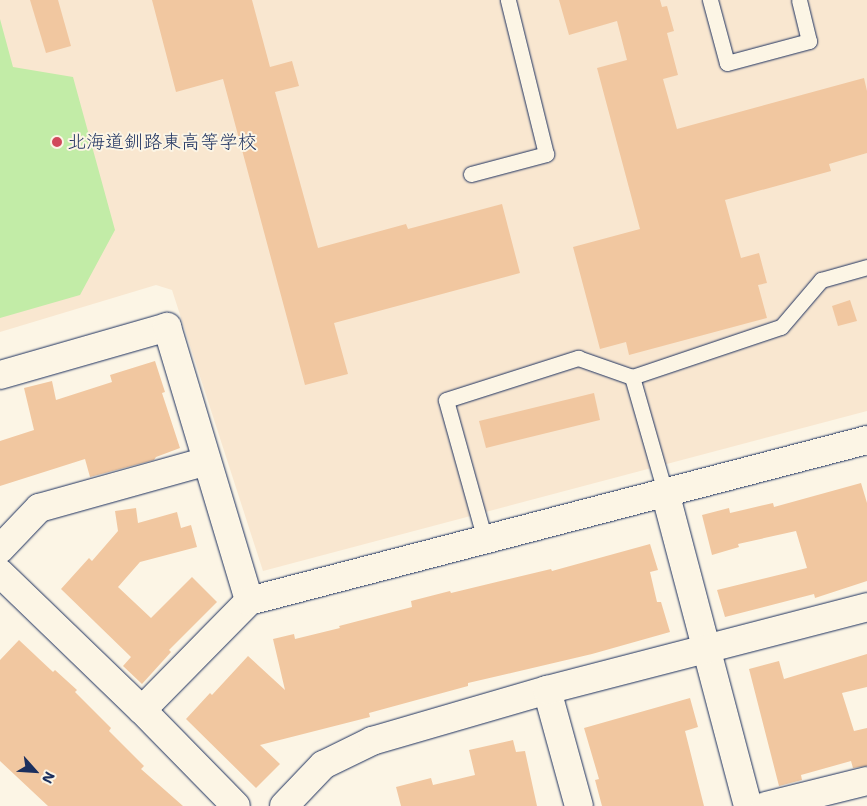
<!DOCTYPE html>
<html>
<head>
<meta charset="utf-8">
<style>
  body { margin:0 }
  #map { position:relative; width:867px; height:806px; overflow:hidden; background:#fcf5e5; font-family:"Shantell Sans","Klee One",sans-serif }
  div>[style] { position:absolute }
  .built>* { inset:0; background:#f9e7d0 }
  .green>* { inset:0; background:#c2eca7 }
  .building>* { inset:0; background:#f1c7a0 }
  .roads { filter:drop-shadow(0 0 1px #1b2f5e) drop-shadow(0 0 1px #1b2f5e) }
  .lane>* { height:15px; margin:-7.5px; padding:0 7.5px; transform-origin:7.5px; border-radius:7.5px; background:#fcf5e5 }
  .street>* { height:28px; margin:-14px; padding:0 14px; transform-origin:14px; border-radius:14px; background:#fcf5e5 }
  .dots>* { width:14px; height:14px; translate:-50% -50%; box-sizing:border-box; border:2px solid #fcf5e5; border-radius:50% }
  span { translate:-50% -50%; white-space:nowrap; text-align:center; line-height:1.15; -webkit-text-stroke:4px #fcf5e5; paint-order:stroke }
  .poi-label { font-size:19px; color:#1b2f5e }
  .left { translate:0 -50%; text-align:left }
  .north { position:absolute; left:10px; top:746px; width:50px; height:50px; -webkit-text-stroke:4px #fcf5e5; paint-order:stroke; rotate:116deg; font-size:14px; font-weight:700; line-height:20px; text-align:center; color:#1b2f5e }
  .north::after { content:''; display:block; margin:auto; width:18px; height:22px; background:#1b2f5e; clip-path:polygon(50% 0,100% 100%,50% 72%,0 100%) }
</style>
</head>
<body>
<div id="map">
  <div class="built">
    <i style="clip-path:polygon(0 0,867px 0,867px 411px,263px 571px,172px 290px,156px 285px,0 332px)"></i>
  </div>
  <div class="green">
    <i style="clip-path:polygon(0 19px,13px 67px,73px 77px,115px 230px,80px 295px,0 318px)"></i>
  </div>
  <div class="building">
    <i style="clip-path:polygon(30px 0,58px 0,71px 46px,46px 53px)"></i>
    <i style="clip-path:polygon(152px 0,252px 0,270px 67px,292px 61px,299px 86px,275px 92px,318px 248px,406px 224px,408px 229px,502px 204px,520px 273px,334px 323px,348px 374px,305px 385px,223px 79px,176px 92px)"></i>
    <i style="clip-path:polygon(559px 0,660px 0,662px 7px,667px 6px,674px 31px,667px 33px,678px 75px,663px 79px,677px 129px,864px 78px,867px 91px,867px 153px,829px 164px,831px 171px,725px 200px,741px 258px,759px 253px,767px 283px,758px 285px,767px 318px,629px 355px,626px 342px,600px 349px,573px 247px,640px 229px,597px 68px,627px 60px,617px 21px,569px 35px)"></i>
    <i style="clip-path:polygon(850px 300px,857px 321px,838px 326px,832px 306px)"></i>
    <i style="clip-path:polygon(155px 361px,165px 392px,162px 393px,180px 448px,156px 457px,154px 460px,90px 477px,85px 459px,0 486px,0 441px,34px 430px,24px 388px,52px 381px,56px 400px,112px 382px,110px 375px)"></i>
    <i style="clip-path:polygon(594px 393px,600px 420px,486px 448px,479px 421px)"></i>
    <i style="clip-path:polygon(861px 483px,867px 503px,867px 581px,815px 598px,814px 594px,725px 617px,717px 590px,807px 568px,796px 531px,738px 544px,739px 547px,712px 555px,702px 515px,729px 508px,730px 513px,773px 503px,774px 507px)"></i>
    <i style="clip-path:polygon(136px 508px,138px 523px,177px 512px,181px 528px,191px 525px,197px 547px,140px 562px,118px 587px,151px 618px,192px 577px,217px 602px,169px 650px,171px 652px,142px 684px,123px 666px,131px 657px,61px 589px,89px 558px,92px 561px,118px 531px,115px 511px)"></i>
    <i style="clip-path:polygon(650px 544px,658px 570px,650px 572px,657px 602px,661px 602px,670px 632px,592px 654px,468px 683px,468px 686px,369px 713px,370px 717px,260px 745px,280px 764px,256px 788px,186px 719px,210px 693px,212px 695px,248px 656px,285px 690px,273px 639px,294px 634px,295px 639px,340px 628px,339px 626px,412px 607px,411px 601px,450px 591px,451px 593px,551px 569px,552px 571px)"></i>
    <i style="clip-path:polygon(19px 640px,53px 672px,55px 670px,77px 690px,75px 692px,111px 728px,109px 731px,144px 766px,141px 769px,183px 806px,48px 806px,0 761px,0 660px)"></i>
    <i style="clip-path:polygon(867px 654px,867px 687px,842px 693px,854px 731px,867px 728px,867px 766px,853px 768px,851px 761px,801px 775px,802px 780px,779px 786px,749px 669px,779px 661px,784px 679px)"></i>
    <i style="clip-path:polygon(690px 698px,698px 727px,685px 731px,704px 806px,602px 806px,595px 780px,599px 779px,584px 728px)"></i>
    <i style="clip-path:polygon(513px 740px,516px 752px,525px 751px,537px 806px,401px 806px,396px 787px,431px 778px,433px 785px,475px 775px,469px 750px)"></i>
  </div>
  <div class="roads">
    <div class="lane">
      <i style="left:710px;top:0;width:65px;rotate:74.9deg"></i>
      <i style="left:727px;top:63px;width:85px;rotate:-15deg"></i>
      <i style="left:809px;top:41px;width:42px;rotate:-103.7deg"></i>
      <i style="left:471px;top:174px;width:78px;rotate:-14.9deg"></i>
      <i style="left:546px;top:154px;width:159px;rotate:-103.9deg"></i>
      <i style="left:665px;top:492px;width:120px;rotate:-106deg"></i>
      <i style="left:632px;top:377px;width:157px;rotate:-18.6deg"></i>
      <i style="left:781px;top:327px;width:62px;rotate:-49.6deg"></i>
      <i style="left:821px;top:280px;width:48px;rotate:-15.8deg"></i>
      <i style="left:485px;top:540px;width:145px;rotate:-105.6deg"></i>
      <i style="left:446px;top:400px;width:139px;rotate:-17.7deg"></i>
      <i style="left:578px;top:358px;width:57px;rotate:19.4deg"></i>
    </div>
    <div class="street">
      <i style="left:0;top:375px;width:174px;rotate:-16deg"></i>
      <i style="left:167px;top:327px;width:286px;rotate:73.3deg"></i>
      <i style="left:665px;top:492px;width:325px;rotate:75.2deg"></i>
      <i style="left:0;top:549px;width:57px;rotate:-46.4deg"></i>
      <i style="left:39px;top:508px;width:174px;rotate:-15.6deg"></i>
      <i style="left:0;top:573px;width:197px;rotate:44deg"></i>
      <i style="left:142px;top:710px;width:134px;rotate:45.6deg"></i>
      <i style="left:547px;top:690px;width:120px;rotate:74.6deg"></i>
      <i style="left:142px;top:710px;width:153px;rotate:-45.5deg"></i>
      <i style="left:249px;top:601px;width:639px;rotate:-14.6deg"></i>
      <i style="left:284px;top:806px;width:57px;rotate:-46.4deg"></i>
      <i style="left:323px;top:765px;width:55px;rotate:-26.1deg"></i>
      <i style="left:372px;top:741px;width:182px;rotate:-16.2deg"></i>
      <i style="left:547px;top:690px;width:331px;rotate:-14.5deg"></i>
      <i style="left:766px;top:806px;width:104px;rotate:-13.9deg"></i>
    </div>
  </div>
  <div class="dots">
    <i style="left:57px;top:142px;background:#d1495b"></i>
  </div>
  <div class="poi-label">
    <span class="left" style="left:67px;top:142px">北海道釧路東高等学校</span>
  </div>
  <div class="north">N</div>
</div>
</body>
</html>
